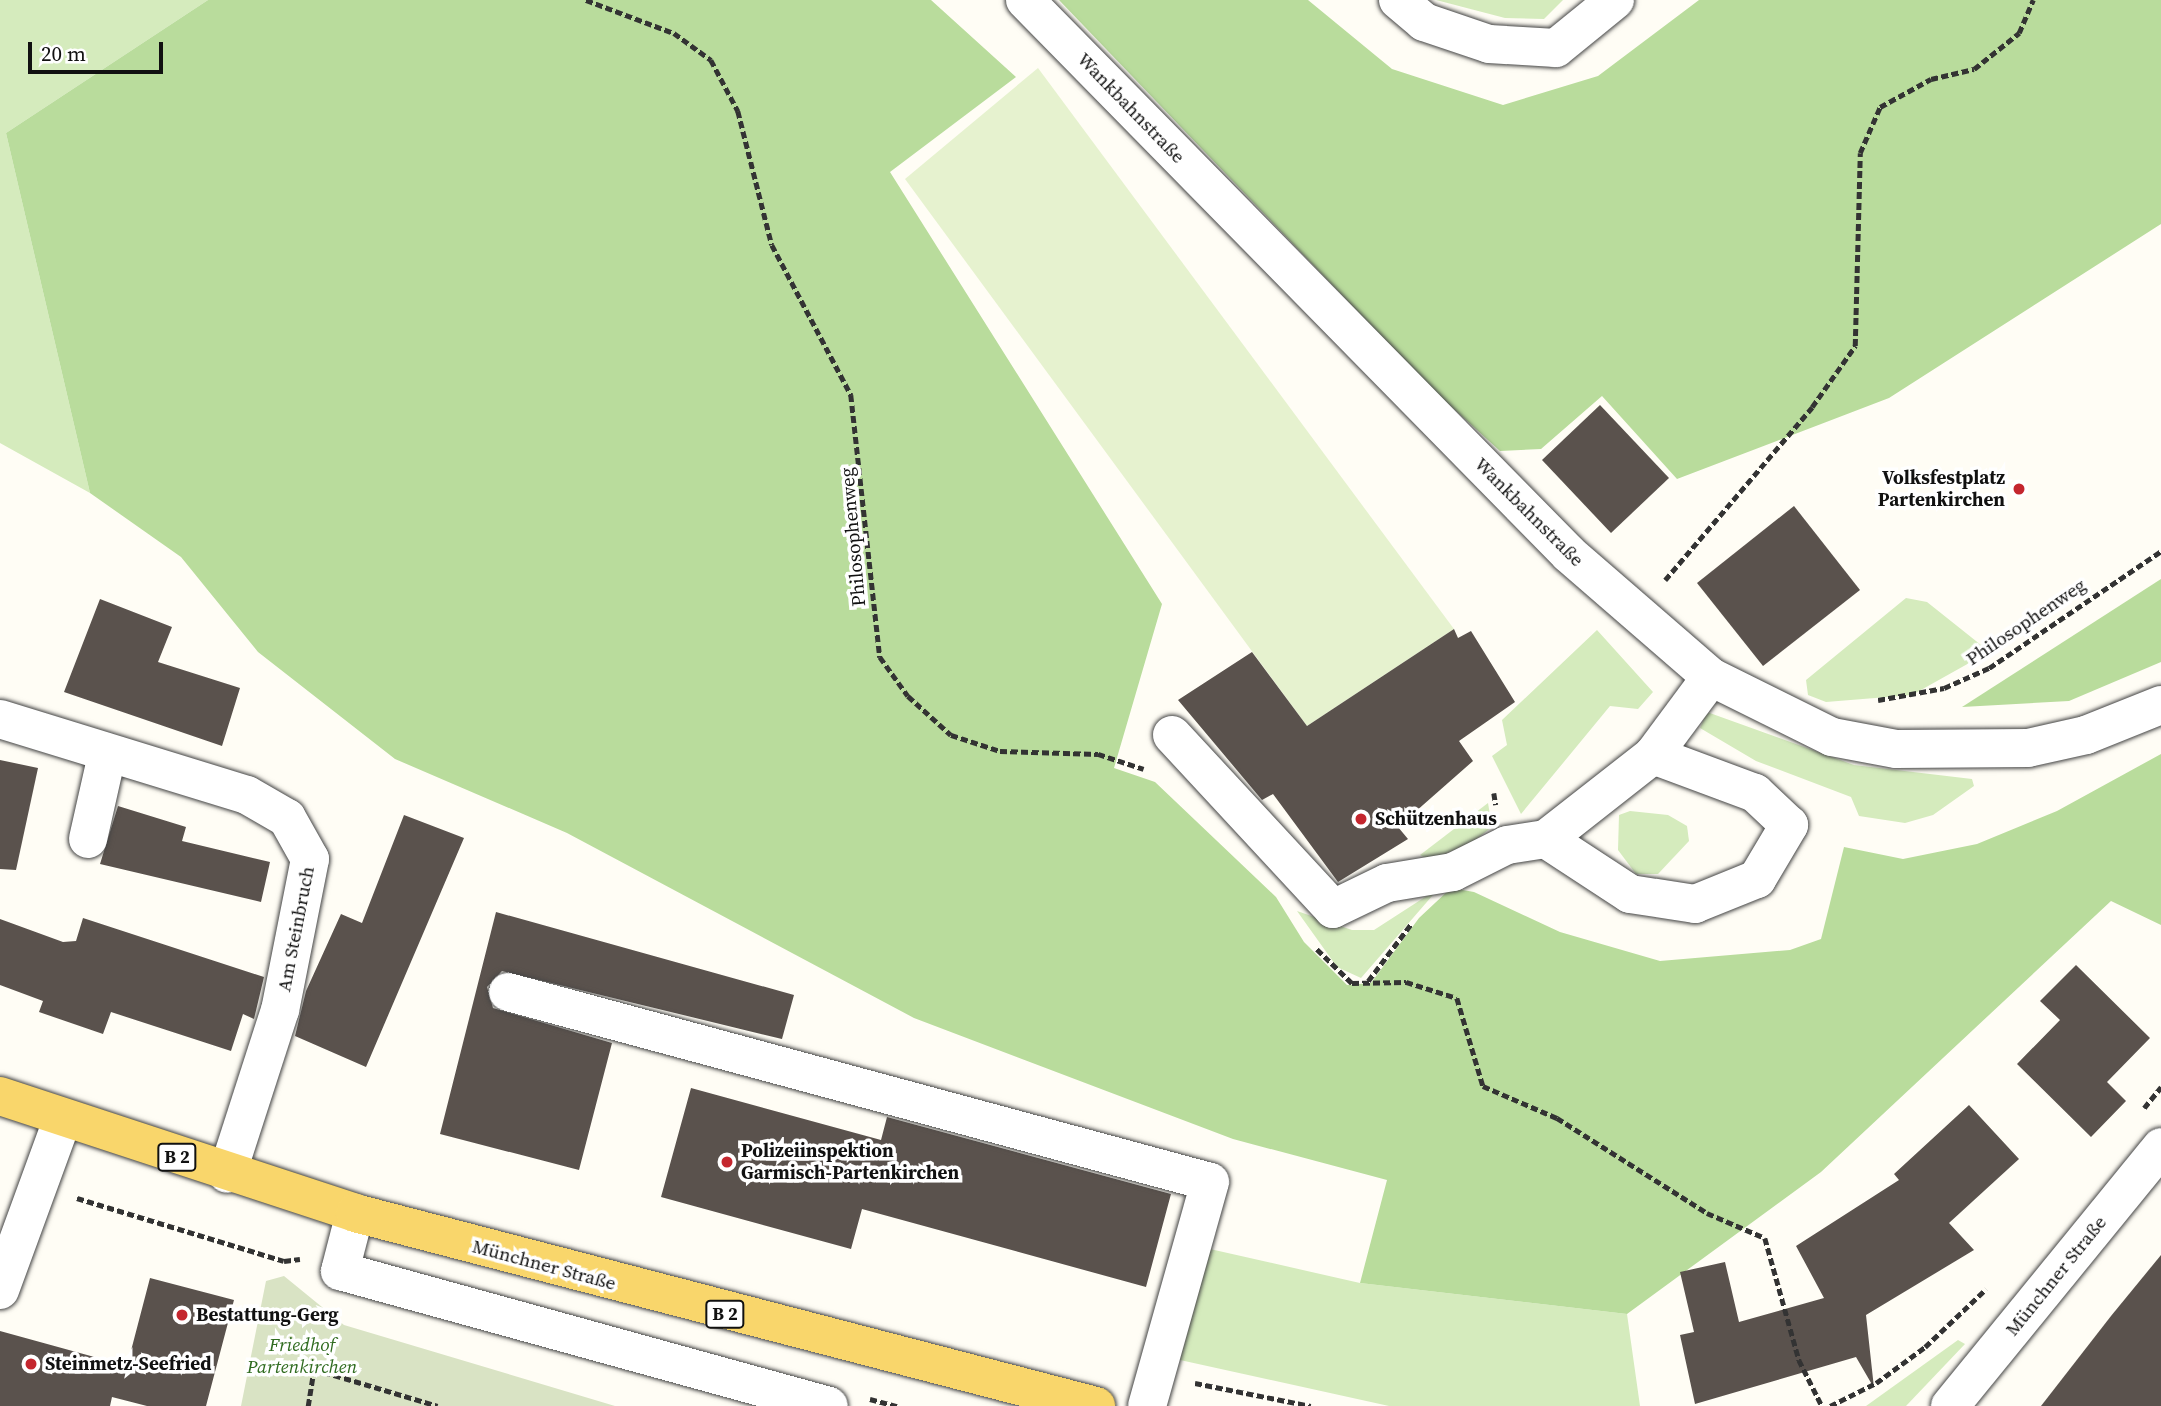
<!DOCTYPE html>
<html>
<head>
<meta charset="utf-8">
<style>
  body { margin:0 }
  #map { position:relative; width:2161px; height:1406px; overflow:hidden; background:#fffdf5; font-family:"Source Serif 4",serif }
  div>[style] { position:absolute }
  .green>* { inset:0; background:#d5ebbd }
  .forest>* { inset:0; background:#b9dc9c }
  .cemetery>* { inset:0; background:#d9e3c4 }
  .pitch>* { inset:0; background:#e6f2cf }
  .building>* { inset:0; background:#5a524d }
  .path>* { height:4.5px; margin-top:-2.25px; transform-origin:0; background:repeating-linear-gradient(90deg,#333 0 7px,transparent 0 10.5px) }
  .roads { filter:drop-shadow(0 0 2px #444) drop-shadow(0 0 2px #444) }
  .minor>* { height:38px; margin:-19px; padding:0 19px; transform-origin:19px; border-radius:19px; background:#fff }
  .major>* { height:38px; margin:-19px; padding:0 19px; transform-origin:19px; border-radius:19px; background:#f9d66b }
  .dots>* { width:19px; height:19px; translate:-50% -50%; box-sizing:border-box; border:4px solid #fff; border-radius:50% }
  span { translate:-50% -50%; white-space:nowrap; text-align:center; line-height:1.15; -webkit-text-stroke:7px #fff; paint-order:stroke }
  .shield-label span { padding:2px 5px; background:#fff; border:2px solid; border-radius:5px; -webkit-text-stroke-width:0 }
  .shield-label { font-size:18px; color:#111; font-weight:700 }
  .street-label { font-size:19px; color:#111 }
  .poi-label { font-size:19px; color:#111; font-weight:700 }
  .right { translate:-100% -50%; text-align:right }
  .left { translate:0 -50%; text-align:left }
  .park-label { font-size:19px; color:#2f6b1f; font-style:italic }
  .scale { position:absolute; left:28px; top:42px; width:135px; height:32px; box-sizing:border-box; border:4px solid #111; border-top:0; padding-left:9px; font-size:21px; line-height:24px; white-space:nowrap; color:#111; -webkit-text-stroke:5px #fff; paint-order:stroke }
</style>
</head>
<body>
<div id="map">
  <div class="green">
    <i style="clip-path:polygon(0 0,208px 0,6px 133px,90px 493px,0 443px)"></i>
    <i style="clip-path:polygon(1436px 0,1563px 0,1544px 19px,1505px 18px)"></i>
    <i style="clip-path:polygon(1906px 598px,1927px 602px,1981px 645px,2033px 616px,2037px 625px,1912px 695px,1826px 702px,1808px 695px,1806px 680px)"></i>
    <i style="clip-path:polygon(1597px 630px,1653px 692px,1638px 709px,1610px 706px,1521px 814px,1492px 756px,1507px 745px,1502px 720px)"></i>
    <i style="clip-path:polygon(1707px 712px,1854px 765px,1972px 779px,1974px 786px,1933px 815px,1905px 823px,1859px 816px,1851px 797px,1756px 761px,1700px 728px)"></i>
    <i style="clip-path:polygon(1488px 803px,1492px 827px,1470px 844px,1429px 860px,1420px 855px)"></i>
    <i style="clip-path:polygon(1630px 811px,1668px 815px,1687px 826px,1689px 841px,1658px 874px,1636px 874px,1618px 850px,1619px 815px)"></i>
    <i style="clip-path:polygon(1439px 888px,1361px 978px,1337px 967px,1297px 911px,1352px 930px,1374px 930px)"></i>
    <i style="clip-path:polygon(1210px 1249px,1360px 1283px,1627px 1314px,1640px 1406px,1389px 1406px,1180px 1360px)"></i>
    <i style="clip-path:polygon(1958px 1340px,1965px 1344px,1906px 1406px,1866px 1406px)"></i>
  </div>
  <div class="forest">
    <i style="clip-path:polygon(208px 0,931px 0,1016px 77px,890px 172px,1162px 604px,1114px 768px,1155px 782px,1276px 897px,1304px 942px,1347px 985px,1371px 983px,1419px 918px,1451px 888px,1474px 892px,1560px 932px,1660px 961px,1790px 950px,1821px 939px,1844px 847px,1903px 859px,1977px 844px,2057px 811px,2161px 754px,2161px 925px,2111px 901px,1821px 1172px,1627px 1314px,1360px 1283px,1387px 1180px,1233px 1139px,914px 1018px,567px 833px,395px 759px,258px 652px,181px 557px,90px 493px,6px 133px)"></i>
    <i style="clip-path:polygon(1059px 0,1308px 0,1392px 69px,1503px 105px,1598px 76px,1699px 0,2161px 0,2161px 224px,1889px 398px,1677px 479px,1602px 396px,1541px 449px,1500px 451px,1433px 390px)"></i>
    <i style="clip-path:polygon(2161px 579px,2161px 662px,2069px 701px,1962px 707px)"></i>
  </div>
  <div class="cemetery">
    <i style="clip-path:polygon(284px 1276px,344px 1325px,615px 1406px,241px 1406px,266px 1281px)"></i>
  </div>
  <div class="pitch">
    <i style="clip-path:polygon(1038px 68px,1454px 629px,1307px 726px,905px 179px)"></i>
  </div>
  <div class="building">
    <i style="clip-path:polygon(1600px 405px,1669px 478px,1611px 533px,1542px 460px)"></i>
    <i style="clip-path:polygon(1794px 506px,1860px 590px,1763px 666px,1697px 583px)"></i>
    <i style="clip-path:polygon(100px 599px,172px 627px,158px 662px,240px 688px,222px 746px,64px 692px)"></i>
    <i style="clip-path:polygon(1454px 629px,1458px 638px,1471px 631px,1515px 702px,1459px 741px,1473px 761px,1398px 827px,1408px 839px,1338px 882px,1273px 794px,1262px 800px,1178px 700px,1252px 652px,1307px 726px)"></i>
    <i style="clip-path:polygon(0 760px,38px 768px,16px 870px,0 869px)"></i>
    <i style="clip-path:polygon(118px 806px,186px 827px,182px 841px,270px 862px,261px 902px,100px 864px)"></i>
    <i style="clip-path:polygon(404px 815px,464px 838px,366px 1067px,295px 1036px,306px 991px,341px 914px,362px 923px)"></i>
    <i style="clip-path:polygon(496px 912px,794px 995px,782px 1039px,502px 971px,487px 987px,493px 1008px,612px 1043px,579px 1170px,440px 1134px)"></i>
    <i style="clip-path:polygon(83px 918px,264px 977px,254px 1019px,243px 1014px,231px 1051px,111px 1012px,103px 1034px,39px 1012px,43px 1001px,0 985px,0 919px,63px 942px,76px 941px)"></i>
    <i style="clip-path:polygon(2076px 965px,2150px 1038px,2107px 1082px,2126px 1101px,2091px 1137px,2017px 1064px,2060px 1020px,2040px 1001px)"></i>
    <i style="clip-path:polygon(691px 1088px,881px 1140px,887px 1117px,1171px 1194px,1146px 1287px,862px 1209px,851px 1249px,661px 1197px)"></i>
    <i style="clip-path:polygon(1969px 1105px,2019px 1159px,1949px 1223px,1974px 1250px,1866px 1315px,1874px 1388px,1856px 1357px,1695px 1404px,1680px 1335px,1694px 1332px,1680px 1272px,1725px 1262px,1739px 1322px,1824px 1298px,1796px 1246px,1899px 1180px,1894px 1174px)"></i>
    <i style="clip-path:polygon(2161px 1255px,2161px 1406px,2041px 1406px,2111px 1316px)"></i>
    <i style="clip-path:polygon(150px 1278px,234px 1300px,206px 1406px,147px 1406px,112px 1397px,110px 1406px,0 1406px,0 1331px,127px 1366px)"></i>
  </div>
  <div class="path">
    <i style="left:586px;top:0;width:94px;rotate:20.6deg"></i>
    <i style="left:674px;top:33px;width:46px;rotate:36.1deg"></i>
    <i style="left:711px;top:60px;width:58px;rotate:62.1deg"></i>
    <i style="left:738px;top:111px;width:138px;rotate:75.8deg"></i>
    <i style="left:772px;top:245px;width:170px;rotate:62.2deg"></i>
    <i style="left:851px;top:395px;width:264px;rotate:83.7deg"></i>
    <i style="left:880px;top:657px;width:48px;rotate:54.3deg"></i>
    <i style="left:908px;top:696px;width:58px;rotate:42.2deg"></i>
    <i style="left:951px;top:735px;width:52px;rotate:18.1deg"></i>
    <i style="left:1000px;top:751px;width:98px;rotate:1.8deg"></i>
    <i style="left:1098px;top:754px;width:48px;rotate:18.1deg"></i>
    <i style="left:1665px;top:580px;width:227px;rotate:-49.6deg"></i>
    <i style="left:1812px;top:407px;width:75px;rotate:-54.8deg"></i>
    <i style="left:1855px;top:346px;width:193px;rotate:-88.5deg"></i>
    <i style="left:1860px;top:153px;width:50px;rotate:-66.5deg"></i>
    <i style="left:1880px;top:107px;width:58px;rotate:-28.8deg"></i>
    <i style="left:1931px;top:79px;width:44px;rotate:-13.1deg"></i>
    <i style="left:1974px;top:69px;width:58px;rotate:-38.7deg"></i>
    <i style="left:2019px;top:33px;width:36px;rotate:-67deg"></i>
    <i style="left:1878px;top:700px;width:67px;rotate:-10.3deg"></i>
    <i style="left:1944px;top:688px;width:49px;rotate:-24deg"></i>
    <i style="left:1989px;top:668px;width:208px;rotate:-34.2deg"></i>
    <i style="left:1494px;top:793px;width:12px;rotate:81deg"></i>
    <i style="left:1317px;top:949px;width:49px;rotate:44.2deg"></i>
    <i style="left:1352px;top:983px;width:54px;rotate:-1.1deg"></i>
    <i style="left:1406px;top:982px;width:53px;rotate:17.4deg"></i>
    <i style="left:1457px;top:998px;width:92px;rotate:73.5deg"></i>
    <i style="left:1483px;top:1086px;width:81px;rotate:23.4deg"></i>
    <i style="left:1557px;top:1118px;width:178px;rotate:32.3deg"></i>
    <i style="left:1707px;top:1213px;width:63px;rotate:23.3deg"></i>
    <i style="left:1765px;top:1238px;width:127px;rotate:74.4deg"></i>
    <i style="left:1799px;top:1360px;width:51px;rotate:63.4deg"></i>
    <i style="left:1368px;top:981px;width:71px;rotate:-53deg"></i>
    <i style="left:2144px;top:1108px;width:27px;rotate:-51deg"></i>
    <i style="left:77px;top:1198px;width:216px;rotate:16.9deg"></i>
    <i style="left:284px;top:1261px;width:16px;rotate:-7deg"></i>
    <i style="left:1195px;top:1383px;width:118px;rotate:11.2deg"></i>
    <i style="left:870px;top:1399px;width:28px;rotate:15deg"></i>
    <i style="left:308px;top:1406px;width:37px;rotate:-81deg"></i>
    <i style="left:314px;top:1369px;width:129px;rotate:16.6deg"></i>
    <i style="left:1830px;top:1406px;width:51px;rotate:-26.6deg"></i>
    <i style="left:1876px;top:1383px;width:61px;rotate:-36.3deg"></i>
    <i style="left:1925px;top:1347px;width:84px;rotate:-43.6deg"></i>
  </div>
  <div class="roads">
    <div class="minor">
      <i style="left:1025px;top:0;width:776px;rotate:45.52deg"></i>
      <i style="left:1569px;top:554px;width:188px;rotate:40.9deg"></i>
      <i style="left:1711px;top:677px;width:135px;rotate:26.4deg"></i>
      <i style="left:1832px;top:737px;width:65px;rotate:10.6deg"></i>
      <i style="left:1896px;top:749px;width:132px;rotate:-0.4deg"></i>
      <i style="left:2028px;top:748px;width:59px;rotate:-12.6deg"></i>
      <i style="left:2086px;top:735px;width:81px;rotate:-21.8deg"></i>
      <i style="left:1398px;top:0;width:34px;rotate:40deg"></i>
      <i style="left:1424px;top:22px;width:69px;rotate:18.7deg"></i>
      <i style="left:1489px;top:44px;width:67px;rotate:3.4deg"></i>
      <i style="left:1556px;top:48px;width:76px;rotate:-39.1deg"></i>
      <i style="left:0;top:719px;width:258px;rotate:17.1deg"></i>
      <i style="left:247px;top:795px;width:46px;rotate:29.9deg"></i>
      <i style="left:287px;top:818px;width:47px;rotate:60.7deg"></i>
      <i style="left:310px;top:859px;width:154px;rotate:101.2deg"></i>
      <i style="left:280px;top:1010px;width:172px;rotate:107.9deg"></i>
      <i style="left:1172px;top:735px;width:237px;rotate:47.2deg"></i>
      <i style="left:1333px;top:909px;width:60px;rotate:-25.7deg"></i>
      <i style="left:1387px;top:883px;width:67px;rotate:-9.5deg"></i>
      <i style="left:1453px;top:872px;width:60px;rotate:-26.6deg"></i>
      <i style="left:1507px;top:845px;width:39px;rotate:-9deg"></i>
      <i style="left:1546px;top:839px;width:136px;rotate:-38.1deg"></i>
      <i style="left:1653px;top:755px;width:97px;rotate:-53.4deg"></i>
      <i style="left:88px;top:839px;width:86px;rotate:-77.3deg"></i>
      <i style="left:1546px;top:839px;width:100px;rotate:33.2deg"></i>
      <i style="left:1630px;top:894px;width:66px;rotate:8.7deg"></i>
      <i style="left:1695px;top:904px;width:67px;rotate:-22deg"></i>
      <i style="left:1757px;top:879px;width:63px;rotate:-59.3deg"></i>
      <i style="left:1789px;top:825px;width:47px;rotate:-136.7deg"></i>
      <i style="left:1755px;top:793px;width:109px;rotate:-159.6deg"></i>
      <i style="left:508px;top:992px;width:727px;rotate:15.14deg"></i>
      <i style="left:1210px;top:1182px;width:233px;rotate:105.7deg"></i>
      <i style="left:355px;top:1213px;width:60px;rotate:104.5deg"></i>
      <i style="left:340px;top:1271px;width:507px;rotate:15.43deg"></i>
      <i style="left:0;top:1290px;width:183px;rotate:-69.9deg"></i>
      <i style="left:1950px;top:1406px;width:334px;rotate:-50.8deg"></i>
    </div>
    <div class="major">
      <i style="left:0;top:1096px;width:374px;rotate:18.2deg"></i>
      <i style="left:355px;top:1213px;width:766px;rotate:14.6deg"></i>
    </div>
  </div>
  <div class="dots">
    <i style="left:2019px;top:489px;background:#c4262e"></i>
    <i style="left:1361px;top:819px;background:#c4262e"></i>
    <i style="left:727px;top:1162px;background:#c4262e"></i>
    <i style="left:182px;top:1315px;background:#c4262e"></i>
    <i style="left:31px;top:1364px;background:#c4262e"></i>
  </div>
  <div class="shield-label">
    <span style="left:177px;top:1157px">B 2</span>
    <span style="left:725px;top:1314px">B 2</span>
  </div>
  <div class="street-label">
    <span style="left:1131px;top:108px;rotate:46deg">Wankbahnstraße</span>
    <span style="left:1529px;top:512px;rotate:45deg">Wankbahnstraße</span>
    <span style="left:853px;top:537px;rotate:-95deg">Philosophenweg</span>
    <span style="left:2026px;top:622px;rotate:-34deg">Philosophenweg</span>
    <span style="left:296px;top:929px;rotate:-79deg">Am Steinbruch</span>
    <span style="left:544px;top:1265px;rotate:15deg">Münchner Straße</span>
    <span style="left:2056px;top:1276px;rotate:-51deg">Münchner Straße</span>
  </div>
  <div class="poi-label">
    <span class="right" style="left:2005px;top:489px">Volksfestplatz<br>Partenkirchen</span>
    <span class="left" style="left:1375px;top:819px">Schützenhaus</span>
    <span class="left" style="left:741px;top:1162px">Polizeiinspektion<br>Garmisch-Partenkirchen</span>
    <span class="left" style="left:196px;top:1315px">Bestattung-Gerg</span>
    <span class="left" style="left:45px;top:1364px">Steinmetz-Seefried</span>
  </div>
  <div class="park-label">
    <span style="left:302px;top:1356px">Friedhof<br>Partenkirchen</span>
  </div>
  <div class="scale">20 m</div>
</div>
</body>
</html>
